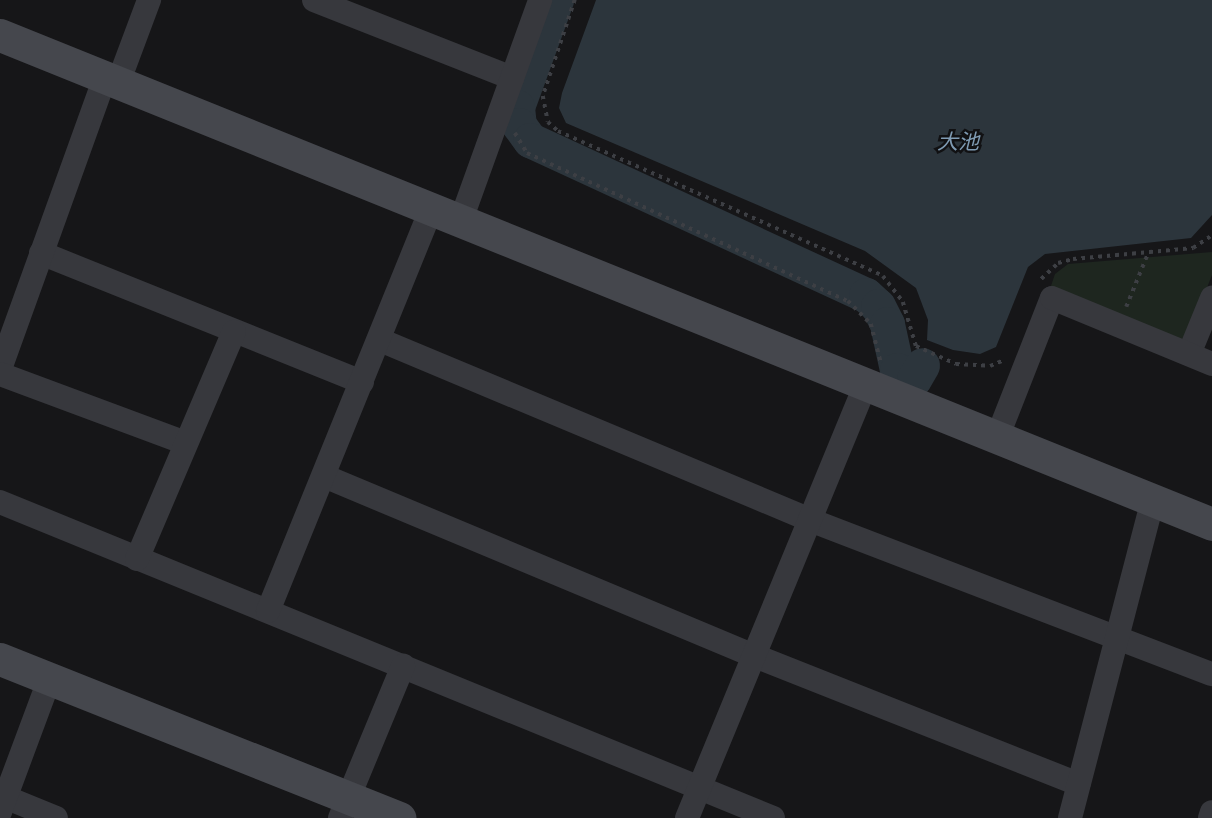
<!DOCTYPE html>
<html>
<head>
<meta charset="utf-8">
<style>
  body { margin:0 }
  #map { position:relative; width:1212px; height:818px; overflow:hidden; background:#161618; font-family:"PT Sans Narrow","Noto Sans JP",sans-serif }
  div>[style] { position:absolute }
  .green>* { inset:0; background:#1e261f }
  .water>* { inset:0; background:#2c353c }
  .river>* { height:35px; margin:-17.5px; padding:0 17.5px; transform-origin:17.5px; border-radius:17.5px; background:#2c353c }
  .path>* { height:3.5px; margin-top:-1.75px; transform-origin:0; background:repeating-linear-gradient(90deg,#3d3f44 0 3.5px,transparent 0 8.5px) }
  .street>* { height:24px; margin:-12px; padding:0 12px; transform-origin:12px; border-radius:12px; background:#37383d }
  .secondary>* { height:33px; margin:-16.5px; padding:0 16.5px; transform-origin:16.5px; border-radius:16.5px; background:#45474d }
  span { translate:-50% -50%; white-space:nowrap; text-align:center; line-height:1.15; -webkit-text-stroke:5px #111113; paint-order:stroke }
  .water-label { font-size:21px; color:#7f9bb3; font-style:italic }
</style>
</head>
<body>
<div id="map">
  <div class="green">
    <i style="clip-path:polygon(1212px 252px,1212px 275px,1188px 336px,1179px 341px,1050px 289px,1055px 274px,1068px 264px)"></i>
  </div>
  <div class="water">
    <i style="clip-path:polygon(596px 0,1212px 0,1212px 215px,1191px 238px,1045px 254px,1028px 267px,996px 347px,980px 354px,953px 350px,927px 340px,928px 320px,916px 288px,865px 251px,566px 123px,559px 108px,562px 93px)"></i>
  </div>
  <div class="river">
    <i style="left:556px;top:0;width:114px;rotate:110deg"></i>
    <i style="left:517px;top:107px;width:18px;rotate:84deg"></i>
    <i style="left:519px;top:125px;width:19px;rotate:54deg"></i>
    <i style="left:530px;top:140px;width:370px;rotate:24.8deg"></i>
    <i style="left:866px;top:295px;width:16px;rotate:43deg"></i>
    <i style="left:878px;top:306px;width:20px;rotate:63deg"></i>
    <i style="left:887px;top:324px;width:47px;rotate:77.7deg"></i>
    <i style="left:897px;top:370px;width:19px;rotate:28deg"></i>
    <i style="left:914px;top:379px;width:16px;rotate:-60deg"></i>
  </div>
  <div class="path">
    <i style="left:575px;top:0;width:101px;rotate:108.4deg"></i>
    <i style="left:543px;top:96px;width:26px;rotate:79deg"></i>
    <i style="left:548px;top:122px;width:13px;rotate:42deg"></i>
    <i style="left:558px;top:131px;width:356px;rotate:24deg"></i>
    <i style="left:883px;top:276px;width:33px;rotate:52deg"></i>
    <i style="left:903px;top:302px;width:46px;rotate:73.5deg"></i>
    <i style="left:916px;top:346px;width:44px;rotate:24.2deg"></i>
    <i style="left:956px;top:364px;width:34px;rotate:3deg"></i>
    <i style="left:990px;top:366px;width:13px;rotate:-23deg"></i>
    <i style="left:515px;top:133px;width:23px;rotate:59deg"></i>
    <i style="left:527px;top:153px;width:353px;rotate:24.8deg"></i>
    <i style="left:848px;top:301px;width:33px;rotate:45deg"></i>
    <i style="left:871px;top:324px;width:40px;rotate:75.6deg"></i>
    <i style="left:1041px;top:279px;width:23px;rotate:-43deg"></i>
    <i style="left:1058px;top:263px;width:16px;rotate:-15deg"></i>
    <i style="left:1073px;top:259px;width:121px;rotate:-5.2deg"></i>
    <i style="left:1193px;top:248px;width:23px;rotate:-34deg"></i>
    <i style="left:1126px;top:307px;width:58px;rotate:-67.8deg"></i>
  </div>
  <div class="street">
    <i style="left:314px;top:0;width:213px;rotate:21.5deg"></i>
    <i style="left:118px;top:83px;width:89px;rotate:-69.5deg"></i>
    <i style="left:461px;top:220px;width:234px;rotate:-70.2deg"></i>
    <i style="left:41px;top:253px;width:346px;rotate:21.9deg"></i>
    <i style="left:380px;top:340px;width:466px;rotate:22.7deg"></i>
    <i style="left:810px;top:520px;width:430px;rotate:21deg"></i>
    <i style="left:1189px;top:354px;width:61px;rotate:-67.7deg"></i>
    <i style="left:0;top:369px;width:309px;rotate:-70.2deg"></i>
    <i style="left:0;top:374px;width:198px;rotate:20.4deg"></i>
    <i style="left:997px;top:438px;width:150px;rotate:-68.6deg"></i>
    <i style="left:1052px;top:298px;width:173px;rotate:22.4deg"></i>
    <i style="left:324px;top:476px;width:467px;rotate:22.7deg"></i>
    <i style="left:755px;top:656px;width:348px;rotate:21.6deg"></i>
    <i style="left:0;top:502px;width:835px;rotate:22.23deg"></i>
    <i style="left:137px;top:559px;width:247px;rotate:-66.9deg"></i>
    <i style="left:268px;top:611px;width:434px;rotate:-67.9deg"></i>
    <i style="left:5px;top:797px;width:55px;rotate:22.4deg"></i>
    <i style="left:0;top:812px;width:141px;rotate:-69.6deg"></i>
    <i style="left:340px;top:818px;width:165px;rotate:-67.5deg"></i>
    <i style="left:687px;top:818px;width:469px;rotate:-67.6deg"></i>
    <i style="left:1070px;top:818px;width:329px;rotate:-75.4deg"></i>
    <i style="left:1210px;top:818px;width:6px;rotate:-72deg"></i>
  </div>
  <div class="secondary">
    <i style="left:0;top:35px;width:1307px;rotate:21.97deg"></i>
    <i style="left:0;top:659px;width:430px;rotate:21.7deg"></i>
  </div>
  <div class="water-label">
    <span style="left:958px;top:142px">大池</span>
  </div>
</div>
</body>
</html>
